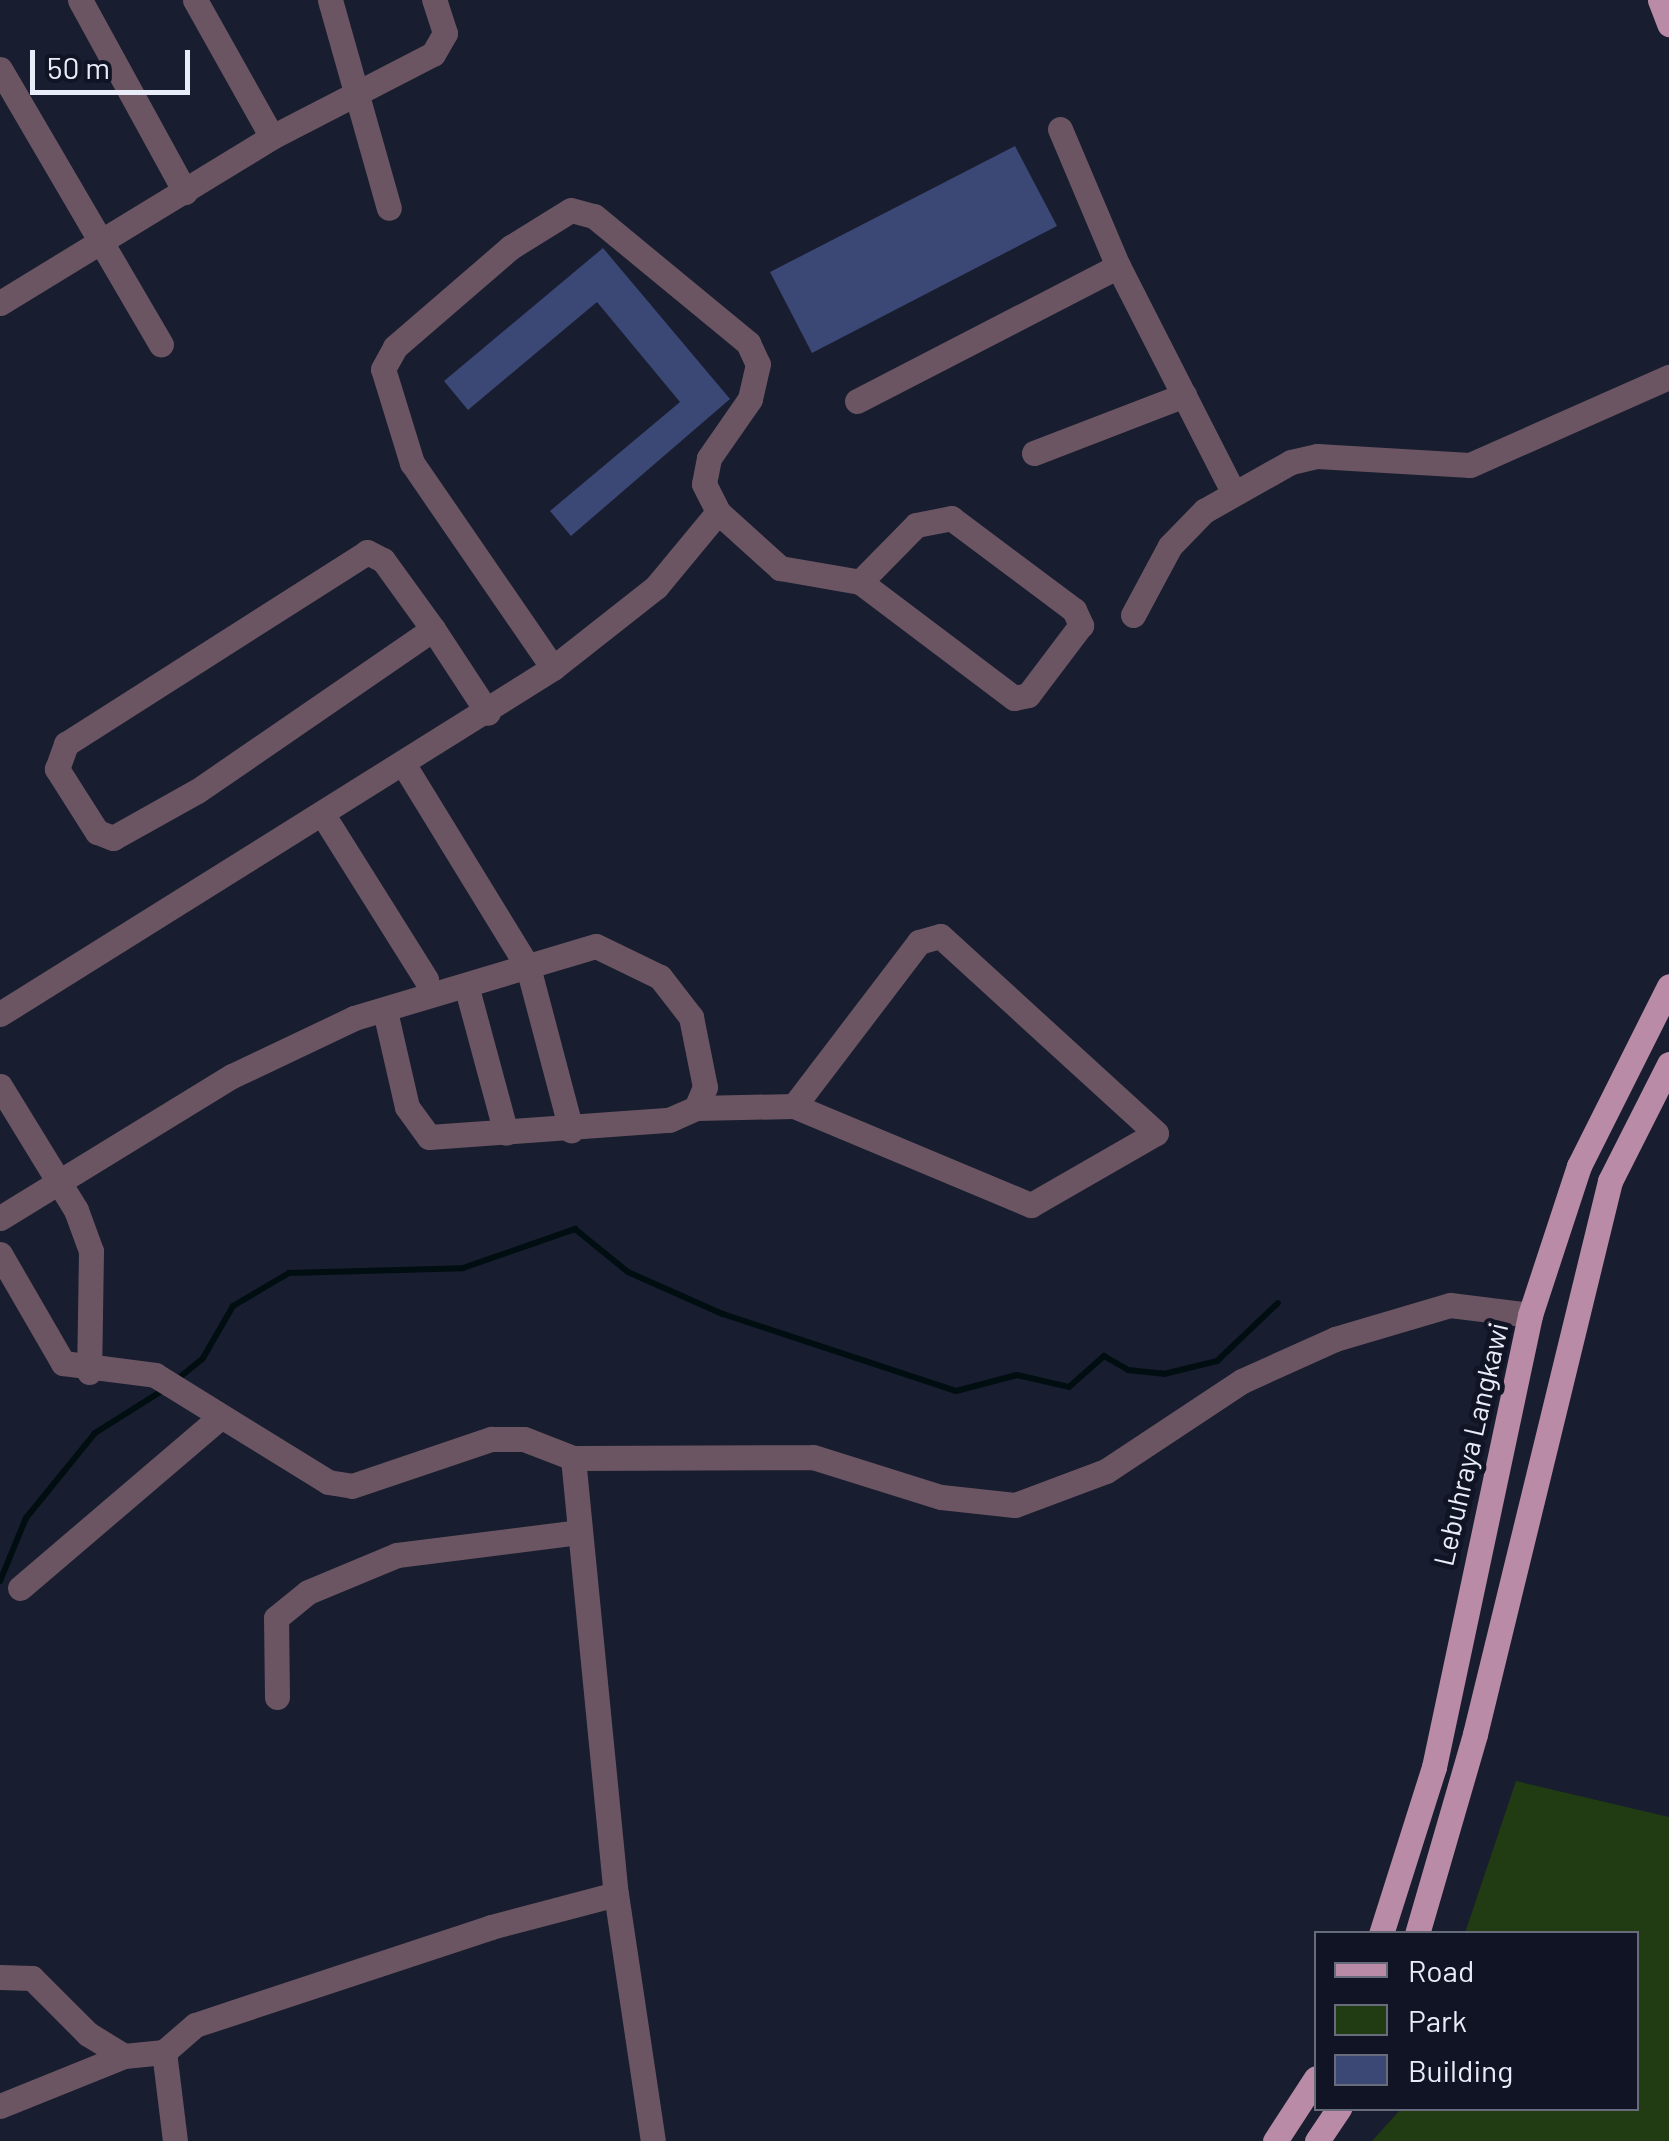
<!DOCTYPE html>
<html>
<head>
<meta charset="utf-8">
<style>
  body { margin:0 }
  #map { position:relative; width:1669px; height:2141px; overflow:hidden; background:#181d2f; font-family:Barlow,sans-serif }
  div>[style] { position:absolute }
  .green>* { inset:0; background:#213c12 }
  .stream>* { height:6px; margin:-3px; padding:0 3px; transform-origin:3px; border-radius:3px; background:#000e11 }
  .building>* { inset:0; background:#3b4775 }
  .minor>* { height:25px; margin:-12.5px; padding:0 12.5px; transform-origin:12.5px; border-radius:12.5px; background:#6b5562 }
  .major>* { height:25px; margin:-12.5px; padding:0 12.5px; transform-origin:12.5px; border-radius:12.5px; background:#b98ba6 }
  span { translate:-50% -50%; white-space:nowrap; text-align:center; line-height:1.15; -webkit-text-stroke:10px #101425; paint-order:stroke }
  .street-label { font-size:28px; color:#e9edf9 }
  .legend { position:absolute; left:1314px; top:1931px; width:325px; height:180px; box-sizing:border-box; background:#101425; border:2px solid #676b7a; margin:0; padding:12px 18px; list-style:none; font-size:30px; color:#e9edf9 }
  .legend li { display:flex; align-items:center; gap:20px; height:50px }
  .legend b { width:50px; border:2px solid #676b7a }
  .scale { position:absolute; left:30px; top:50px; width:160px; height:45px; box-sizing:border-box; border:5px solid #e9edf9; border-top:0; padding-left:12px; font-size:30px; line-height:35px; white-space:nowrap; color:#e9edf9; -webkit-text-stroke:8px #101425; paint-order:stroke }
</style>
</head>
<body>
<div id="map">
  <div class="green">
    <i style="clip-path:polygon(1516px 1781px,1669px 1817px,1669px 2141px,1372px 2141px,1401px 2109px,1636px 2108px,1636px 1934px,1465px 1933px)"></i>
  </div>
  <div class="stream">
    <i style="left:175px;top:1381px;width:36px;rotate:-39deg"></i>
    <i style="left:203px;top:1358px;width:60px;rotate:-60deg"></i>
    <i style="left:233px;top:1306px;width:65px;rotate:-30.5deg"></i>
    <i style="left:289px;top:1273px;width:174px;rotate:-1.6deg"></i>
    <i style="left:463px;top:1268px;width:119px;rotate:-19.2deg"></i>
    <i style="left:575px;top:1229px;width:68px;rotate:39.1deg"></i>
    <i style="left:628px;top:1272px;width:104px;rotate:23.9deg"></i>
    <i style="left:723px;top:1314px;width:245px;rotate:18.3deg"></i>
    <i style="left:956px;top:1391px;width:63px;rotate:-14.7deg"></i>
    <i style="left:1017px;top:1375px;width:53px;rotate:13deg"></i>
    <i style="left:1069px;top:1387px;width:47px;rotate:-41.5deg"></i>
    <i style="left:1104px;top:1356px;width:28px;rotate:30deg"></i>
    <i style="left:1128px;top:1370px;width:36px;rotate:6deg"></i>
    <i style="left:1164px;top:1374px;width:55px;rotate:-13.8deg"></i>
    <i style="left:1217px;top:1361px;width:84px;rotate:-43.6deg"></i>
    <i style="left:0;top:1581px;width:68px;rotate:-67.6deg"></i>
    <i style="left:26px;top:1518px;width:109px;rotate:-50.9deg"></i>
    <i style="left:95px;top:1433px;width:83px;rotate:-32.2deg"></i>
  </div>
  <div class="building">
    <i style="clip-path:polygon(1015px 146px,1057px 226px,812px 353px,770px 272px)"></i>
    <i style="clip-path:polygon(603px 248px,730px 399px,571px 536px,550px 511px,680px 402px,597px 302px,468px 410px,444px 381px)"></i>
  </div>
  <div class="minor">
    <i style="left:80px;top:0;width:219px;rotate:61.3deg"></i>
    <i style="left:195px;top:0;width:157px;rotate:60.7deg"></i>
    <i style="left:330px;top:0;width:216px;rotate:74.2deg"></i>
    <i style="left:0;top:69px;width:319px;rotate:59.7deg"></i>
    <i style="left:1060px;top:129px;width:149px;rotate:67.1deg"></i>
    <i style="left:1118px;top:266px;width:251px;rotate:63deg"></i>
    <i style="left:0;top:303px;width:319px;rotate:-31.4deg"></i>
    <i style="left:272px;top:137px;width:181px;rotate:-27.3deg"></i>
    <i style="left:433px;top:54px;width:24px;rotate:-60deg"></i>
    <i style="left:445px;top:33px;width:35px;rotate:-108deg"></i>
    <i style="left:857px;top:401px;width:294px;rotate:-27.3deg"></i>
    <i style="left:1034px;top:453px;width:161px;rotate:-21.1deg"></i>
    <i style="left:1133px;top:615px;width:78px;rotate:-61.8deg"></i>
    <i style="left:1170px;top:546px;width:49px;rotate:-45.8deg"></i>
    <i style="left:1204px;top:511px;width:100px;rotate:-29.4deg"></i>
    <i style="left:1291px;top:462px;width:27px;rotate:-13deg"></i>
    <i style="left:1317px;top:456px;width:153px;rotate:3.4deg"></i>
    <i style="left:1470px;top:465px;width:218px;rotate:-23.9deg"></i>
    <i style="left:433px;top:629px;width:286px;rotate:145.5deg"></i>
    <i style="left:197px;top:791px;width:96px;rotate:150.8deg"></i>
    <i style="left:113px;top:838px;width:17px;rotate:-159deg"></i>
    <i style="left:97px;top:832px;width:75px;rotate:-122.4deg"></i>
    <i style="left:57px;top:769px;width:27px;rotate:-70deg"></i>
    <i style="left:66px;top:744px;width:357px;rotate:-32.5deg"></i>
    <i style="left:367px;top:552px;width:18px;rotate:27deg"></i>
    <i style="left:383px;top:560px;width:85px;rotate:54.1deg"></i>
    <i style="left:433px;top:629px;width:100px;rotate:56.8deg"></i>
    <i style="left:553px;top:668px;width:249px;rotate:-124.5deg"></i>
    <i style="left:412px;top:463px;width:98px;rotate:-107.1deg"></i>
    <i style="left:383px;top:369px;width:25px;rotate:-61deg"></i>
    <i style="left:395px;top:347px;width:153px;rotate:-40.8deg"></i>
    <i style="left:511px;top:247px;width:70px;rotate:-31.7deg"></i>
    <i style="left:571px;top:210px;width:24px;rotate:15deg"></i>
    <i style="left:594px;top:216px;width:200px;rotate:39.5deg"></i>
    <i style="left:748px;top:343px;width:23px;rotate:65deg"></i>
    <i style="left:758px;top:364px;width:36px;rotate:103deg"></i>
    <i style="left:750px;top:399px;width:72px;rotate:124.8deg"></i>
    <i style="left:709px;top:458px;width:26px;rotate:101deg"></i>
    <i style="left:704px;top:484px;width:31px;rotate:63deg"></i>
    <i style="left:718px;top:512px;width:84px;rotate:42.1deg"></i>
    <i style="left:780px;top:568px;width:81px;rotate:9.9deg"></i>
    <i style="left:860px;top:582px;width:80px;rotate:-45.5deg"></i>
    <i style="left:916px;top:525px;width:36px;rotate:-11deg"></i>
    <i style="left:951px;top:518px;width:154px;rotate:36.8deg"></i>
    <i style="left:1074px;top:610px;width:17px;rotate:65deg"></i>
    <i style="left:1081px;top:625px;width:88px;rotate:127.1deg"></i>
    <i style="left:1028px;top:695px;width:14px;rotate:168deg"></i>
    <i style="left:1014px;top:698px;width:193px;rotate:-143deg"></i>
    <i style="left:404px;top:765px;width:237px;rotate:58.5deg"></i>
    <i style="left:528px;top:967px;width:169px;rotate:75.2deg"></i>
    <i style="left:323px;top:815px;width:194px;rotate:57.9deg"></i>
    <i style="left:466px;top:985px;width:153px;rotate:74.9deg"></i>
    <i style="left:385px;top:1011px;width:98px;rotate:77.1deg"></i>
    <i style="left:407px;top:1107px;width:37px;rotate:54deg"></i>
    <i style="left:429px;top:1137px;width:241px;rotate:-4.1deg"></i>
    <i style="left:669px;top:1120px;width:30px;rotate:-24deg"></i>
    <i style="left:696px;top:1108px;width:98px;rotate:-1.2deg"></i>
    <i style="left:794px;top:1106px;width:257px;rotate:22.7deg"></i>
    <i style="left:1031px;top:1205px;width:144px;rotate:-29.9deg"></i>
    <i style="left:1156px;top:1133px;width:292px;rotate:-137.6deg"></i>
    <i style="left:940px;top:936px;width:22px;rotate:164deg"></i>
    <i style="left:919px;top:942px;width:206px;rotate:127.3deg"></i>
    <i style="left:0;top:1014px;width:652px;rotate:-32.03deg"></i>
    <i style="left:553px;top:668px;width:131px;rotate:-38.2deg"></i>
    <i style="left:656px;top:587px;width:97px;rotate:-50.4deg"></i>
    <i style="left:0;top:1086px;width:145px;rotate:58.5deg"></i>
    <i style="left:76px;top:1210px;width:44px;rotate:69.9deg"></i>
    <i style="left:91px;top:1251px;width:121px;rotate:90.9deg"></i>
    <i style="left:0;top:1218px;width:272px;rotate:-31.5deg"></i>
    <i style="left:232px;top:1076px;width:135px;rotate:-25.4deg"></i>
    <i style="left:354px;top:1018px;width:252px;rotate:-16.6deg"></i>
    <i style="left:596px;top:946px;width:71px;rotate:25.8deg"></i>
    <i style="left:660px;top:977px;width:51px;rotate:52.2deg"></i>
    <i style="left:691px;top:1017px;width:71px;rotate:78.7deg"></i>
    <i style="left:705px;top:1087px;width:23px;rotate:113deg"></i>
    <i style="left:0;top:1254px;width:126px;rotate:60deg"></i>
    <i style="left:63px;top:1363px;width:93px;rotate:7.4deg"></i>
    <i style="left:155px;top:1375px;width:203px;rotate:31.7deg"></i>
    <i style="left:328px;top:1482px;width:24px;rotate:9deg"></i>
    <i style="left:352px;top:1486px;width:147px;rotate:-18.7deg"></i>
    <i style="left:491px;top:1439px;width:33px"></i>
    <i style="left:524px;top:1439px;width:53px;rotate:21.2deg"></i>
    <i style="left:573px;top:1458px;width:240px;rotate:-0.2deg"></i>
    <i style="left:813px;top:1457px;width:134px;rotate:17.4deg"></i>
    <i style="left:941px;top:1497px;width:74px;rotate:6.2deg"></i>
    <i style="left:1015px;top:1505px;width:97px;rotate:-20.5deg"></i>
    <i style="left:1106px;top:1471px;width:163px;rotate:-33.5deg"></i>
    <i style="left:1242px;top:1381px;width:102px;rotate:-24.3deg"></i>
    <i style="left:1335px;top:1339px;width:120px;rotate:-16.5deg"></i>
    <i style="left:1450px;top:1305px;width:81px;rotate:7.1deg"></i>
    <i style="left:573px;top:1458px;width:438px;rotate:84.4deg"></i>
    <i style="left:616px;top:1894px;width:250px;rotate:81.5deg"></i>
    <i style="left:20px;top:1588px;width:263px;rotate:-40.5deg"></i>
    <i style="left:277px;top:1697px;width:79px;rotate:-90.7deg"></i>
    <i style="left:276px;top:1618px;width:41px;rotate:-39.1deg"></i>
    <i style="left:308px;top:1592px;width:96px;rotate:-22.6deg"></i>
    <i style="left:397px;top:1555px;width:183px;rotate:-7.2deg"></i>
    <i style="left:0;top:1977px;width:32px;rotate:2deg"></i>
    <i style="left:32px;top:1978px;width:79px;rotate:45deg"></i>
    <i style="left:88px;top:2034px;width:42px;rotate:31.4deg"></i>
    <i style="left:124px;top:2056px;width:40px;rotate:-5.7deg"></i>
    <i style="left:0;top:2106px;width:134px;rotate:-22deg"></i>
    <i style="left:175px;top:2141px;width:90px;rotate:-97deg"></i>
    <i style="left:164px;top:2052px;width:41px;rotate:-41.1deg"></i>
    <i style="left:195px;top:2025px;width:312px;rotate:-18.3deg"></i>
    <i style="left:491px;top:1927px;width:129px;rotate:-14.8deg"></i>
  </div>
  <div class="major">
    <i style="left:1660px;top:0;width:26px;rotate:69deg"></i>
    <i style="left:1381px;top:1934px;width:175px;rotate:-72.4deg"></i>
    <i style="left:1434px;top:1767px;width:462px;rotate:-78deg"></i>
    <i style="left:1530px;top:1315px;width:157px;rotate:-71.8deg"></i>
    <i style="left:1579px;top:1166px;width:201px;rotate:-63.4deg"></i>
    <i style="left:1417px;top:1934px;width:208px;rotate:-73.8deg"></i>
    <i style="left:1475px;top:1734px;width:569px;rotate:-76.28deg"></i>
    <i style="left:1610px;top:1181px;width:131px;rotate:-63.2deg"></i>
    <i style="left:1275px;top:2141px;width:75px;rotate:-56.9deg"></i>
    <i style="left:1317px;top:2141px;width:40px;rotate:-56deg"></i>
  </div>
  <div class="street-label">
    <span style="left:1470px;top:1444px;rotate:-77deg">Lebuhraya Langkawi</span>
  </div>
  <ul class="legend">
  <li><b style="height:12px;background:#b98ba6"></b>Road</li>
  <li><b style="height:28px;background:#213c12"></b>Park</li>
  <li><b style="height:28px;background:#3b4775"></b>Building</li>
  </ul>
  <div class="scale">50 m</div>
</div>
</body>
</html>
